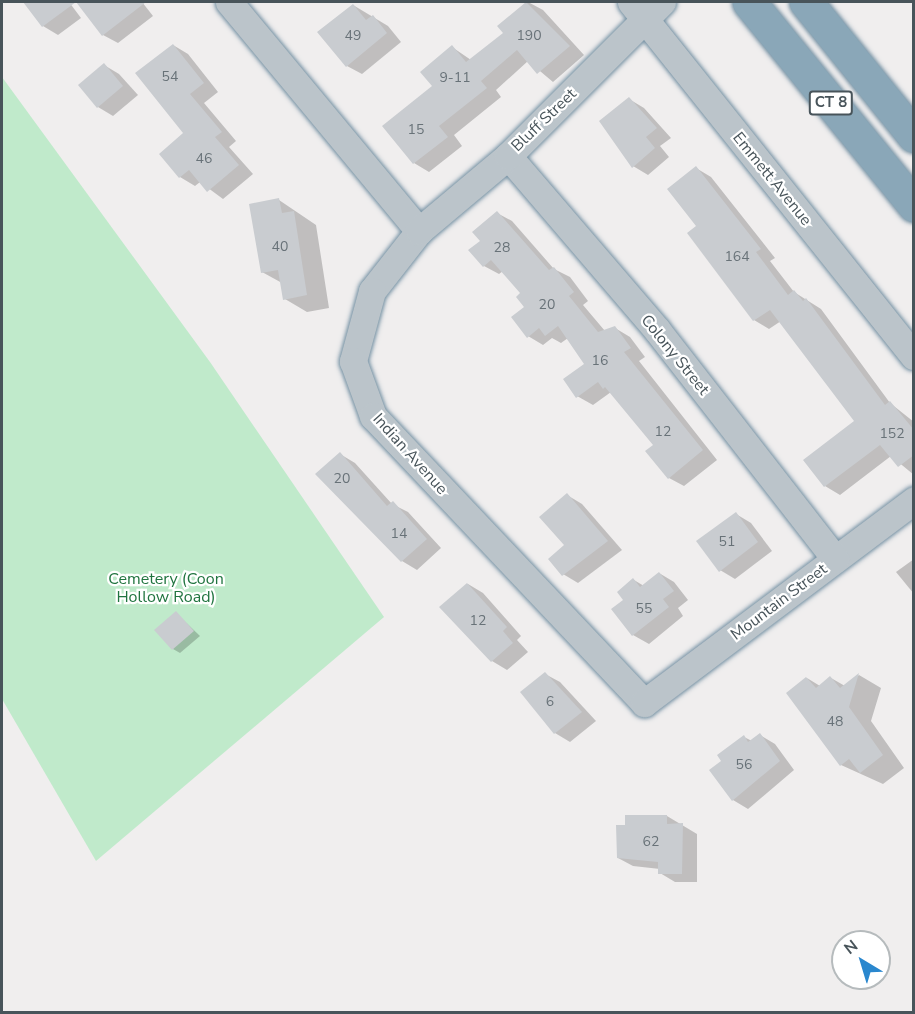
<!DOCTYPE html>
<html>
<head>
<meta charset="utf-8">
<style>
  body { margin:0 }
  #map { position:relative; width:915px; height:1014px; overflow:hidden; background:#f0eeee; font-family:"Nunito Sans",sans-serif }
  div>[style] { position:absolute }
  .green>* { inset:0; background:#c0eacb }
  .shadow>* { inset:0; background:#0003 }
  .building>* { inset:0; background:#c9ccd0 }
  .roads { filter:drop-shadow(0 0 2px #7692a4) drop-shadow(0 0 2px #7692a4) }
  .minor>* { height:27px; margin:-13.5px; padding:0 13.5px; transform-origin:13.5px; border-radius:13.5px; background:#bbc4ca }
  .highway>* { height:33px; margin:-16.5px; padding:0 16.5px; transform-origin:16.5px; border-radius:16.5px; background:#8aa7b8 }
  span { translate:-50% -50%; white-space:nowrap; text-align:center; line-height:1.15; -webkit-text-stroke:4.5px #fff; paint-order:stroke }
  .number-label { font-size:14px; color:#687278 }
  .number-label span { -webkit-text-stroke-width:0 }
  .shield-label span { padding:2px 4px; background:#fff; border:2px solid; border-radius:4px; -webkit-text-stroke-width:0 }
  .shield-label { font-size:15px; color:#48545a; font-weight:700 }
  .street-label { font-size:16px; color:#48545a }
  .park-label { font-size:16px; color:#20743f }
  .frame { position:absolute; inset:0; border:3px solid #48545a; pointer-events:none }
  .north { position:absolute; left:831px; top:930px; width:60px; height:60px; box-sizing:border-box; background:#fff; border:2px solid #b6bbbd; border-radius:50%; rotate:322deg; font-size:16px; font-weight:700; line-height:24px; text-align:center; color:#48545a }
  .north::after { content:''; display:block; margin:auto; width:21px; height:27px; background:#2a87ce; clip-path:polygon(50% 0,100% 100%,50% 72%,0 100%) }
</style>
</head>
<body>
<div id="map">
  <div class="green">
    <i style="clip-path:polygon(2px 77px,210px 362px,384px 617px,96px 861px,2px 699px)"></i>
  </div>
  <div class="shadow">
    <i style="clip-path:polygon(69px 2px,81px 18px,58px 35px,43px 26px,26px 3px)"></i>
    <i style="clip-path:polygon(78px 2px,142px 2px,153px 16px,118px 43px,103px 35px)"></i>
    <i style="clip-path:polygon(528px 2px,543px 10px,584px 55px,553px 82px,528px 61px,496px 90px,501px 97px,454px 135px,462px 146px,429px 172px,414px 163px,434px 87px,452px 47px,471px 60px,505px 33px,499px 26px)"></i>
    <i style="clip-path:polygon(353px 5px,388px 26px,401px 42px,362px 74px,347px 66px)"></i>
    <i style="clip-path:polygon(173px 45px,188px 54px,218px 92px,204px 103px,236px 141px,229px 147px,253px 174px,223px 199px,200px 182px,195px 186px,180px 177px,161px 155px,186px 134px)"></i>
    <i style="clip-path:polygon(104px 65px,119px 74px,138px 95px,113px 116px,98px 107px,80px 86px)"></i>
    <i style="clip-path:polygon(629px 99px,644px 108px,671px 138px,660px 146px,669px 157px,648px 175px,633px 166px)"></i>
    <i style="clip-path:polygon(696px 168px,711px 177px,775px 258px,770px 261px,794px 292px,821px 309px,890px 403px,914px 422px,914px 475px,891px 456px,840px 495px,825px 486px,856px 422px,781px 321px,769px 329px,754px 320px,689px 234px,698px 227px)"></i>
    <i style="clip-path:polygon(279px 200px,316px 225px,329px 308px,307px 312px,285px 299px,282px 283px,262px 272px)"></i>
    <i style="clip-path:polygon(497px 213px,512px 221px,554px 269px,570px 277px,588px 301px,583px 305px,605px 331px,615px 328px,630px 337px,645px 357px,639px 361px,717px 460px,684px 486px,669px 478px,655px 445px,611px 392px,593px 405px,577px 396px,586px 364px,568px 338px,561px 343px,552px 338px,543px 345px,528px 336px,522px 293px,503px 271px,499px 274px,484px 266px,482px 241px)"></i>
    <i style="clip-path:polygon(340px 454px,355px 463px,392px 504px,408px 512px,441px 548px,417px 570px,402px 561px)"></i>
    <i style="clip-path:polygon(567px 495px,582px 504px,622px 550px,578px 583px,563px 574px)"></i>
    <i style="clip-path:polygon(736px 514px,751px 523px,772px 551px,735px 579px,720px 570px)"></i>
    <i style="clip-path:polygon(914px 559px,914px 594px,896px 572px)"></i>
    <i style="clip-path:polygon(659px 573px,674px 582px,688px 600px,678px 608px,683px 616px,649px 644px,633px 635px,613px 609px,625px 600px,634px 580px,644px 586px)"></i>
    <i style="clip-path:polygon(468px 584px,483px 593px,521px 636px,517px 640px,528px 652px,507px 670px,492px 661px,442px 608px)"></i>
    <i style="clip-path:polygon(176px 613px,200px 636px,180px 653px,173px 649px)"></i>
    <i style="clip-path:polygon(545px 674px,560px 682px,596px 721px,570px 742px,555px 733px,522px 693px)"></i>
    <i style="clip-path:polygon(859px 675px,881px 688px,871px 721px,904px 768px,883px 784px,841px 765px,807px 678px,820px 686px,831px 678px,845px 686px)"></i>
    <i style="clip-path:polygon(760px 735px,775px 744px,794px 770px,748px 809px,733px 800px,723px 761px,744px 737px,752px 741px)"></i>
    <i style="clip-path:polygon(667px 816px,697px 834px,697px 882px,675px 882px,660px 873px,660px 869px,633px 866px,618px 858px)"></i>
  </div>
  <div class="building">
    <i style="clip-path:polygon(23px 2px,146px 2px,102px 36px,76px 2px,42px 27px)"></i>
    <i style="clip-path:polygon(526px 2px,570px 46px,537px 74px,517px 50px,481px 81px,487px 88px,439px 126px,448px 137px,413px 164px,382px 126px,432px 86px,420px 72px,452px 45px,466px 62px,503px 33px,497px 26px)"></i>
    <i style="clip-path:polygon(353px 4px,366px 20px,373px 15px,387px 33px,346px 67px,317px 32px)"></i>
    <i style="clip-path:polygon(173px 44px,204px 83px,190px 94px,222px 132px,215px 137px,239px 165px,207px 192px,189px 170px,179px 178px,159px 154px,183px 133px,135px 73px)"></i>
    <i style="clip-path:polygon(104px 63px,123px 86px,97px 108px,78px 85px)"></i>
    <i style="clip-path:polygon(629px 97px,657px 128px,646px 137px,655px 148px,632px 168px,599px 121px)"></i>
    <i style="clip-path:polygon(696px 166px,761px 249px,756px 252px,788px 295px,794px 290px,803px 301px,806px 298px,885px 405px,890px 401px,914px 430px,914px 455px,898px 467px,880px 445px,824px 487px,803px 460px,854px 421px,770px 310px,753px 321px,687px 233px,696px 226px,667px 189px)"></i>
    <i style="clip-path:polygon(279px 198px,282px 213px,294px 211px,307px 295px,283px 300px,278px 270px,261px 273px,249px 204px)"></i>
    <i style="clip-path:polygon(497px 211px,549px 270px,554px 267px,574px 292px,569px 296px,598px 332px,615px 326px,631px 348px,624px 352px,703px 450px,668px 479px,645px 451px,653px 445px,605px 387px,603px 389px,598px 382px,576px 398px,563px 379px,584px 364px,558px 326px,545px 336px,539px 328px,527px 338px,511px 317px,524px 307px,516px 297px,520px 293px,491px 260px,483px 267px,468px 250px,480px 241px,472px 232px)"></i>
    <i style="clip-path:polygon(340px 452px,387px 506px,393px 501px,427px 539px,401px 562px,315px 474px)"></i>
    <i style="clip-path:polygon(567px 493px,608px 541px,562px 576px,548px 559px,564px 545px,539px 517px)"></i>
    <i style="clip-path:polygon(736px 512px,758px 542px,719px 572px,696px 541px)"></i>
    <i style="clip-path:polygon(659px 572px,674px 591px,663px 599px,669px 607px,632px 636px,611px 609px,623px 600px,617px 592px,633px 578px,640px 587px)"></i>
    <i style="clip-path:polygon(467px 583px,507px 627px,503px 631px,513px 643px,491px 662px,439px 607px)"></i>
    <i style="clip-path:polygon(176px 611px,194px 631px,172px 650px,154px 630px)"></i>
    <i style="clip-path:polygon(545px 672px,582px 712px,554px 734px,520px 692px)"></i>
    <i style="clip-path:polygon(859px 673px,849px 707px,883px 755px,860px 773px,849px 759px,840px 766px,786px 693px,806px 677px,816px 688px,830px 676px,840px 688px)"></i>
    <i style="clip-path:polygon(760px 733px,780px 761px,732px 801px,709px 770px,721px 761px,717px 755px,744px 735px,748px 742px)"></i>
    <i style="clip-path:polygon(625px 815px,667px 815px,667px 824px,683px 823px,682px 874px,658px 874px,658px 862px,617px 858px,616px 825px,625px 825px)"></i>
  </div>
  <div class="roads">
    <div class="minor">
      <i style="left:229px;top:2px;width:298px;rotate:50.3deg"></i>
      <i style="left:419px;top:231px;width:76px;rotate:128.1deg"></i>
      <i style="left:372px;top:291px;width:73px;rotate:105.2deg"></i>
      <i style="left:353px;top:361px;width:59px;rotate:70deg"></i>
      <i style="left:373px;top:416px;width:395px;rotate:46.6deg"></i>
      <i style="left:644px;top:703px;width:338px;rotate:-36.9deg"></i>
      <i style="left:631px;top:2px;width:453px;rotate:51.4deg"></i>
      <i style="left:508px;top:156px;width:229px;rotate:49.4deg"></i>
      <i style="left:657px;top:330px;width:290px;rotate:52.1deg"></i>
      <i style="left:419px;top:231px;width:116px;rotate:-40.1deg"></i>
      <i style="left:508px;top:156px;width:218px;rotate:-45deg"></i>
    </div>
    <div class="highway">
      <i style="left:749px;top:2px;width:262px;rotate:50.9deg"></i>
      <i style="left:806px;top:2px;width:172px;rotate:51.1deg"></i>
    </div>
  </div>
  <div class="number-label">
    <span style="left:353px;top:36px">49</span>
    <span style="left:529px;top:36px">190</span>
    <span style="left:170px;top:77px">54</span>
    <span style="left:455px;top:78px">9-11</span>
    <span style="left:416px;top:130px">15</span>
    <span style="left:204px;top:159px">46</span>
    <span style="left:280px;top:247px">40</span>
    <span style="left:502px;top:248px">28</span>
    <span style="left:737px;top:257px">164</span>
    <span style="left:547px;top:305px">20</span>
    <span style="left:600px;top:361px">16</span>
    <span style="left:663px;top:432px">12</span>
    <span style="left:892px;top:434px">152</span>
    <span style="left:342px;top:479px">20</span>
    <span style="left:399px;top:534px">14</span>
    <span style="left:727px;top:542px">51</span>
    <span style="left:644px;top:609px">55</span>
    <span style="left:478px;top:621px">12</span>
    <span style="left:550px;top:702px">6</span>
    <span style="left:835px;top:722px">48</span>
    <span style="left:744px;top:765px">56</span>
    <span style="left:651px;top:842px">62</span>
  </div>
  <div class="shield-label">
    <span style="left:831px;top:103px">CT 8</span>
  </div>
  <div class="street-label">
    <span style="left:544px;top:120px;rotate:-44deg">Bluff Street</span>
    <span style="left:772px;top:179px;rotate:51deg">Emmett Avenue</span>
    <span style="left:675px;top:355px;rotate:51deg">Colony Street</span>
    <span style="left:410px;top:454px;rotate:48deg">Indian Avenue</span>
    <span style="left:779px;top:602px;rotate:-37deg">Mountain Street</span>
  </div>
  <div class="park-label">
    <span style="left:166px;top:588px">Cemetery (Coon<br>Hollow Road)</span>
  </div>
  <div class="frame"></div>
  <div class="north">N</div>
</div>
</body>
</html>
